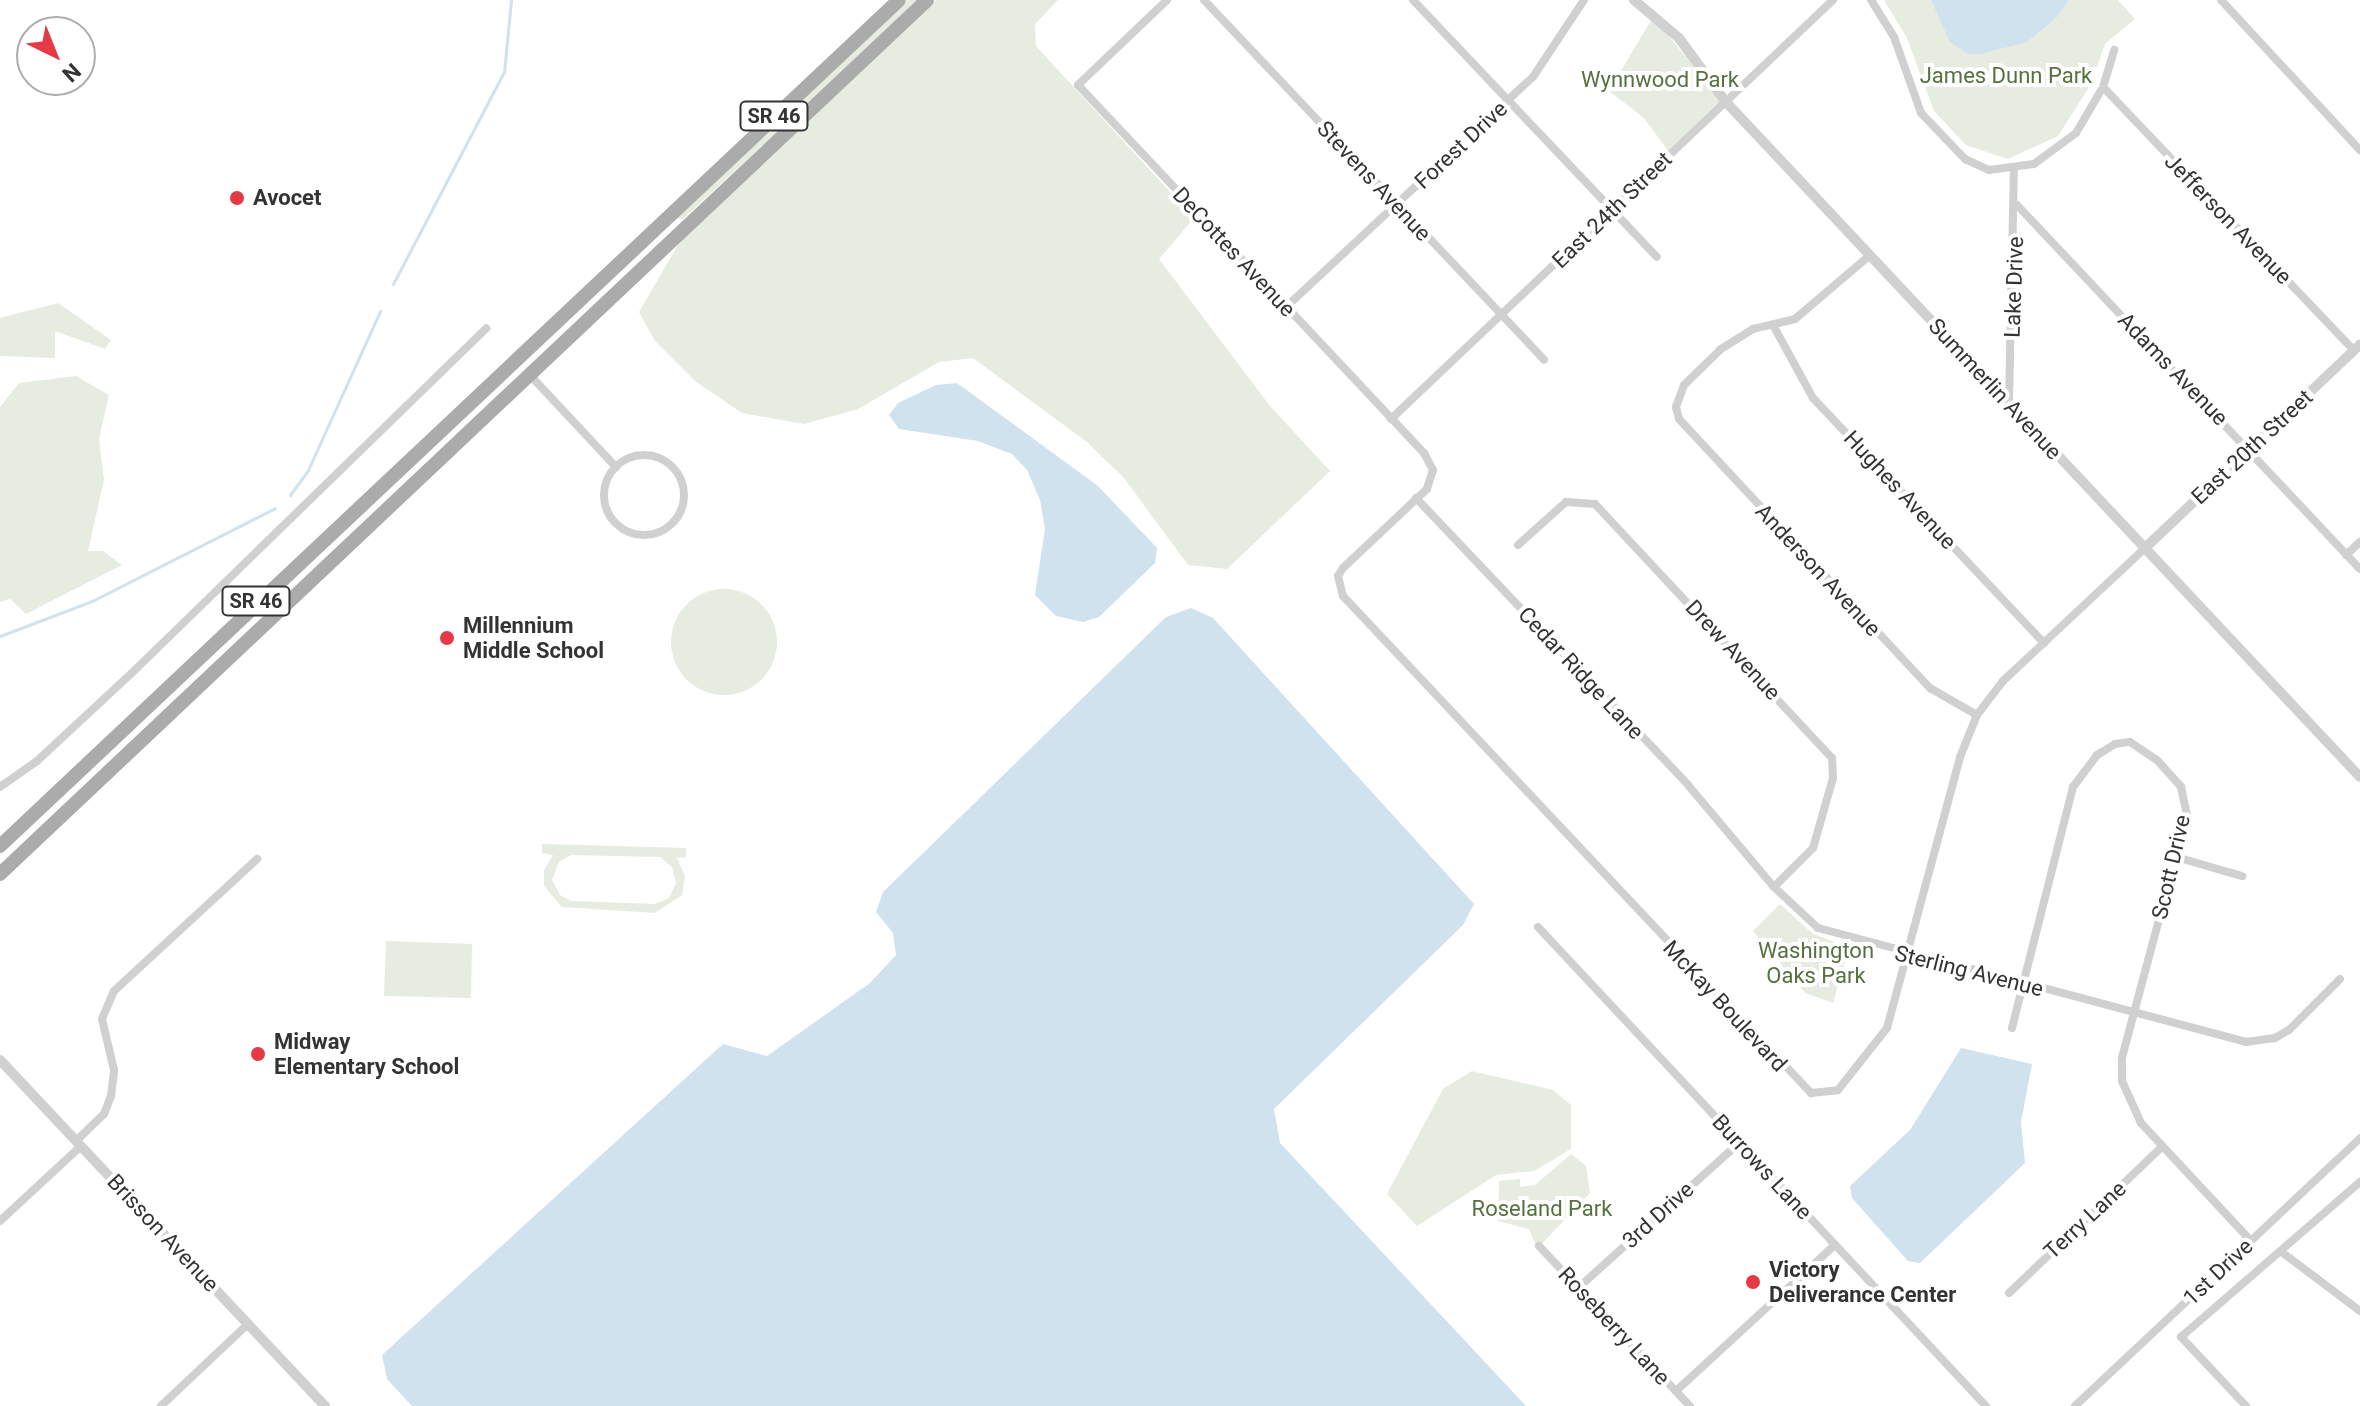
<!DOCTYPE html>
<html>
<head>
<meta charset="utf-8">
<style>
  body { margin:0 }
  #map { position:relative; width:2360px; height:1406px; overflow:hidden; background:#fff; font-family:Roboto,sans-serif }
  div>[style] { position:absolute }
  .green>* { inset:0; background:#e6ecdf }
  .round { border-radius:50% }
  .water>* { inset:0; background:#cfe2ee }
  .stream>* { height:3px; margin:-1.5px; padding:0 1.5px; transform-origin:1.5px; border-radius:1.5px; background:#cfe2ee }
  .minor>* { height:8px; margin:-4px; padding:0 4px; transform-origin:4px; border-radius:4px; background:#d0d0d0 }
  .minor>.ring { margin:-4px; padding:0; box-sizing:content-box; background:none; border:8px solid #d0d0d0; border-radius:50% }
  .tertiary>* { height:10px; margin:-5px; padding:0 5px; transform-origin:5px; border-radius:5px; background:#d0d0d0 }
  .primary>* { height:14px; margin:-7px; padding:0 7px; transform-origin:7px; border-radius:7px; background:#ababab }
  .dots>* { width:22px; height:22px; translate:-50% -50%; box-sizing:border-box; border:4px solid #fff; border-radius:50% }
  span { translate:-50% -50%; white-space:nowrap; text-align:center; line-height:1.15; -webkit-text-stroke:8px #fff; paint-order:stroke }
  .shield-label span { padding:2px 6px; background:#fff; border:2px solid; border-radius:6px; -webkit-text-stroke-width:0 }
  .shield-label { font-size:20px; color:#333; font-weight:700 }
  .park-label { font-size:22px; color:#56703f }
  .street-label { font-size:22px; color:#333 }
  .poi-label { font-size:22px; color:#333; font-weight:700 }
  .left { translate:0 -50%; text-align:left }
  .north { position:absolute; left:16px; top:16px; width:80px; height:80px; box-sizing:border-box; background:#fff; border:2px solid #adadad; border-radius:50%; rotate:137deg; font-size:22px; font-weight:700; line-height:32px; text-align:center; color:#333 }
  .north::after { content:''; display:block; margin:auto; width:28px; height:36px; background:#e63946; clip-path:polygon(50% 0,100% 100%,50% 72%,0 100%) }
</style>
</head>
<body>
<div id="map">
  <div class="green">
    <i style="clip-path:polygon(907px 0,919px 0,683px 219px,670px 218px)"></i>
    <i style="clip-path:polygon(936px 0,1058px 0,1035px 24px,1036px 46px,1194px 218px,1159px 259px,1270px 406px,1330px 471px,1227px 569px,1188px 565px,1124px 478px,1087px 442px,973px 358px,939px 362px,858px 409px,804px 424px,742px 413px,695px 381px,655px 341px,639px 312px,685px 233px)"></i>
    <i style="clip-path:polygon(1884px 0,2118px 0,2135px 19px,2105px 44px,2091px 84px,2058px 136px,2008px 159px,1966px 145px,1934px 111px,1907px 38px)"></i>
    <i style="clip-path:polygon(1653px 17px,1723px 102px,1669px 152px,1644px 118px,1609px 91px)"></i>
    <i style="clip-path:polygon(58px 303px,111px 340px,105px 349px,55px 331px,55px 358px,0 356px,0 318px)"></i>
    <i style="clip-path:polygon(76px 376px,109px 395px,99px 439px,104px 480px,88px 551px,103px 551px,122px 565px,26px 614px,10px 599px,0 602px,0 407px,19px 383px)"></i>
    <i class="round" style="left:671px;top:589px;width:106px;height:106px"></i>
    <i style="clip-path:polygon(evenodd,542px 844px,686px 848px,686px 857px,677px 858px,685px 876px,682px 895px,655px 913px,562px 907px,544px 886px,544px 870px,553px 855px,542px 853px,542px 844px,571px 855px,660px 857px,672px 867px,676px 883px,669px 898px,655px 904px,571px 901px,560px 895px,552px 880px,559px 862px,571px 855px)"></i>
    <i style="clip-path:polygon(1780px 904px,1813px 934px,1849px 947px,1833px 1003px,1805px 993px,1753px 931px)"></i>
    <i style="clip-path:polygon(386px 941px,472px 944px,471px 998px,384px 996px)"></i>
    <i style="clip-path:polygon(1472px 1071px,1553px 1090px,1571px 1105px,1571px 1149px,1534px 1171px,1496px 1175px,1417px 1226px,1387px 1194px,1443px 1089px)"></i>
    <i style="clip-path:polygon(1571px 1154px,1586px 1166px,1590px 1193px,1537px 1249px,1529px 1229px,1498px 1221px,1499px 1181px,1520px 1179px,1520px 1187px,1535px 1185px)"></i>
  </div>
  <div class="water">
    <i style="clip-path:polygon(1931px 0,2069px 0,2056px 18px,2027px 42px,1980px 54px,1968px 54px,1950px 42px)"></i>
    <i style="clip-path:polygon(957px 383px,1098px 486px,1157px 548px,1155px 563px,1099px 617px,1083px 622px,1056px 616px,1035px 595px,1045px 529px,1040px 500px,1027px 470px,1012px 454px,978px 441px,899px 429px,889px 415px,898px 403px,936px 385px)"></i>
    <i style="clip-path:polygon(1191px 608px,1213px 618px,1474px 904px,1463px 925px,1274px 1109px,1280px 1143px,1526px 1406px,412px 1406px,387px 1379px,382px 1355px,723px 1044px,767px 1056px,870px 983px,896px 955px,893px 933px,876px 912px,883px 892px,1166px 617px)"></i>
    <i style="clip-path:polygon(1961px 1048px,2032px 1064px,2021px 1122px,2025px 1163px,1920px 1263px,1908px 1261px,1852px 1198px,1850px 1186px,1910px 1130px)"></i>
  </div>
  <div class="stream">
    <i style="left:393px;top:284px;width:239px;rotate:-62.4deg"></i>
    <i style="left:504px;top:72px;width:72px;rotate:-84.4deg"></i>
    <i style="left:290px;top:495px;width:31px;rotate:-54deg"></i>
    <i style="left:308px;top:470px;width:175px;rotate:-65.6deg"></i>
    <i style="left:0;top:636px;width:98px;rotate:-20.8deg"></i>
    <i style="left:92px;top:601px;width:205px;rotate:-26.9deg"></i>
  </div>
  <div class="minor">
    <i style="left:1167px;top:0;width:123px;rotate:136.3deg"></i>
    <i style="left:1078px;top:85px;width:505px;rotate:46.76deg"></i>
    <i style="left:1424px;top:453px;width:19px;rotate:62deg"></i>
    <i style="left:1433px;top:470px;width:20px;rotate:108deg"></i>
    <i style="left:1427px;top:489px;width:115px;rotate:136.8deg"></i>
    <i style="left:1343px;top:568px;width:9px;rotate:122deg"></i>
    <i style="left:1338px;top:576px;width:21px;rotate:76deg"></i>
    <i style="left:1343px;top:596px;width:683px;rotate:46.72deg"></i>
    <i style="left:1811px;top:1093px;width:27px;rotate:-6deg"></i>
    <i style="left:1838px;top:1090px;width:79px;rotate:-51.7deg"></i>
    <i style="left:1887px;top:1028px;width:281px;rotate:-74.9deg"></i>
    <i style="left:1960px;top:757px;width:45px;rotate:-68deg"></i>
    <i style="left:1977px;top:715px;width:43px;rotate:-52.6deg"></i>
    <i style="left:2003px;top:681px;width:195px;rotate:-43.1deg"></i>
    <i style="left:1204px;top:0;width:495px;rotate:46.6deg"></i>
    <i style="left:1413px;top:0;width:354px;rotate:46.5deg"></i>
    <i style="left:1871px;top:0;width:44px;rotate:58.1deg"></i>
    <i style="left:1894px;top:37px;width:81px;rotate:70.4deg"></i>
    <i style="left:1921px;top:113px;width:64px;rotate:46.3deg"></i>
    <i style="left:1965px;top:159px;width:26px;rotate:25deg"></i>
    <i style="left:1989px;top:170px;width:45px;rotate:-7.6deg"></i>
    <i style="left:2034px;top:164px;width:52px;rotate:-36.4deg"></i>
    <i style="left:2076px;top:133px;width:53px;rotate:-59.6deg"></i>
    <i style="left:2103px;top:87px;width:39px;rotate:-73deg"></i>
    <i style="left:2221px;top:0;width:205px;rotate:47.2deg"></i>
    <i style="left:2103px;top:87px;width:364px;rotate:46.4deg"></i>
    <i style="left:2017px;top:205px;width:500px;rotate:46.7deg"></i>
    <i style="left:1869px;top:256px;width:97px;rotate:139.6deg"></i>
    <i style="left:1795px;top:319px;width:43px;rotate:166.6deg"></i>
    <i style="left:1753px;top:329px;width:39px;rotate:148deg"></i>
    <i style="left:1720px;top:350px;width:50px;rotate:135.8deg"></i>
    <i style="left:1684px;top:385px;width:23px;rotate:110deg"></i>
    <i style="left:1676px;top:407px;width:12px;rotate:76deg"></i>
    <i style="left:1679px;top:419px;width:368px;rotate:47deg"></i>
    <i style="left:1930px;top:688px;width:54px;rotate:29.9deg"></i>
    <i style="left:1285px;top:308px;width:339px;rotate:-43deg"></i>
    <i style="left:1533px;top:77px;width:92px;rotate:-56.5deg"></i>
    <i style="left:1773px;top:325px;width:83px;rotate:61.3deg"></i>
    <i style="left:1813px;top:398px;width:337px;rotate:46.7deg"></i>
    <i style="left:528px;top:373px;width:129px;rotate:46.9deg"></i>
    <i style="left:2009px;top:404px;width:234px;rotate:-88.8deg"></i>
    <i style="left:1391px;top:419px;width:609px;rotate:-43.47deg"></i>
    <i class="ring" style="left:604px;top:455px;width:72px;height:72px"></i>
    <i style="left:1416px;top:498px;width:395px;rotate:46.5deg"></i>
    <i style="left:1688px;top:785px;width:133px;rotate:49.9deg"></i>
    <i style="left:1774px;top:887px;width:60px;rotate:43deg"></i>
    <i style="left:1818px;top:928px;width:443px;rotate:14.9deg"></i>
    <i style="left:2246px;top:1042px;width:29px;rotate:-8deg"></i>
    <i style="left:2275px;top:1038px;width:16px;rotate:-30deg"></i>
    <i style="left:2289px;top:1030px;width:72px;rotate:-45deg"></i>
    <i style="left:1518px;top:545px;width:64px;rotate:-41.9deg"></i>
    <i style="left:1566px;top:502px;width:29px;rotate:4deg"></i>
    <i style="left:1595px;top:504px;width:347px;rotate:47deg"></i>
    <i style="left:1832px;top:758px;width:20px;rotate:87deg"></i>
    <i style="left:1833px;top:778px;width:73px;rotate:105.9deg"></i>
    <i style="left:1813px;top:848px;width:55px;rotate:135deg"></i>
    <i style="left:2346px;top:555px;width:19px;rotate:-43deg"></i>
    <i style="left:0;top:787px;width:45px;rotate:-35.1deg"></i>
    <i style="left:37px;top:761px;width:138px;rotate:-42.9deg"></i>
    <i style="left:138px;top:667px;width:486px;rotate:-44.2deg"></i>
    <i style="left:2176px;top:857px;width:69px;rotate:16.1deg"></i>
    <i style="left:1538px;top:927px;width:656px;rotate:46.92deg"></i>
    <i style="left:2012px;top:1028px;width:249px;rotate:-75.8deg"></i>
    <i style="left:2073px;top:787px;width:40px;rotate:-53deg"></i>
    <i style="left:2097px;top:755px;width:21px;rotate:-31deg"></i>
    <i style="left:2115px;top:744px;width:15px;rotate:-8deg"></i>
    <i style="left:2130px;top:742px;width:32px;rotate:34deg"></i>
    <i style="left:2157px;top:760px;width:36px;rotate:48deg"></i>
    <i style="left:2181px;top:787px;width:29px;rotate:78deg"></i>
    <i style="left:2187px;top:815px;width:252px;rotate:105deg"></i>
    <i style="left:2122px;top:1058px;width:23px;rotate:90deg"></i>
    <i style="left:2122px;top:1081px;width:46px;rotate:65.7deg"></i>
    <i style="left:2141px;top:1123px;width:161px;rotate:47deg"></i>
    <i style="left:76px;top:1141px;width:39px;rotate:-44deg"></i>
    <i style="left:104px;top:1114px;width:19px;rotate:-69deg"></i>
    <i style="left:111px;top:1096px;width:26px;rotate:-83deg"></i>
    <i style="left:114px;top:1070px;width:52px;rotate:-103.2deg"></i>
    <i style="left:102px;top:1019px;width:30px;rotate:-67deg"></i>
    <i style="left:114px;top:991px;width:195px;rotate:-42.7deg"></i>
    <i style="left:0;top:1221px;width:110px;rotate:-42.8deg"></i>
    <i style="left:1539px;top:1246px;width:220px;rotate:46.7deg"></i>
    <i style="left:2283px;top:1253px;width:96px;rotate:37deg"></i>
    <i style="left:1578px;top:1288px;width:217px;rotate:-42deg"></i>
    <i style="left:2009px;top:1293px;width:211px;rotate:-43.7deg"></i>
    <i style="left:1676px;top:1391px;width:216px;rotate:-42.6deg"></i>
    <i style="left:161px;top:1406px;width:120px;rotate:-43.3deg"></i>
    <i style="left:2075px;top:1406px;width:391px;rotate:-43.2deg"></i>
    <i style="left:2246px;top:1406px;width:95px;rotate:-133.3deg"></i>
    <i style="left:2181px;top:1337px;width:237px;rotate:-40.9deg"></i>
  </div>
  <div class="tertiary">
    <i style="left:1634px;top:0;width:59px;rotate:40.2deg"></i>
    <i style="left:1679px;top:38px;width:78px;rotate:53.9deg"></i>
    <i style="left:1725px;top:101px;width:927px;rotate:46.79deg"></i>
    <i style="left:2145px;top:548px;width:296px;rotate:-43.4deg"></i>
    <i style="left:0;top:1060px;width:475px;rotate:46.8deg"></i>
  </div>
  <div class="primary">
    <i style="left:0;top:846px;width:1234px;rotate:-43.26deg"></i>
    <i style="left:0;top:874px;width:1274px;rotate:-43.31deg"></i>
  </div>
  <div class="dots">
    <i style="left:237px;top:198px;background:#e63946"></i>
    <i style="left:447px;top:638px;background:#e63946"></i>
    <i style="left:258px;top:1054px;background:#e63946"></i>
    <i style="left:1753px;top:1282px;background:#e63946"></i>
  </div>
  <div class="shield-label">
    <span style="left:774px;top:116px">SR 46</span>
    <span style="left:256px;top:601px">SR 46</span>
  </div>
  <div class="park-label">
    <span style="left:2006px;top:76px">James Dunn Park</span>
    <span style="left:1660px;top:80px">Wynnwood Park</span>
    <span style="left:1816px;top:963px">Washington<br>Oaks Park</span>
    <span style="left:1542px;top:1209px">Roseland Park</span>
  </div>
  <div class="street-label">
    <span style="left:1461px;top:145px;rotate:-43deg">Forest Drive</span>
    <span style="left:1374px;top:181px;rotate:47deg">Stevens Avenue</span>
    <span style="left:1612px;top:210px;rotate:-44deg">East 24th Street</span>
    <span style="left:2228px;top:219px;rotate:46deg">Jefferson Avenue</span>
    <span style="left:1234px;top:252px;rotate:47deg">DeCottes Avenue</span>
    <span style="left:2014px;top:287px;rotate:-88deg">Lake Drive</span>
    <span style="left:2173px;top:369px;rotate:46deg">Adams Avenue</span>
    <span style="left:1995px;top:389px;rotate:47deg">Summerlin Avenue</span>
    <span style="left:2252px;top:447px;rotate:-43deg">East 20th Street</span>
    <span style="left:1900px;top:490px;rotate:47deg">Hughes Avenue</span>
    <span style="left:1818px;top:570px;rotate:47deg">Anderson Avenue</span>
    <span style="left:1733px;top:650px;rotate:47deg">Drew Avenue</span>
    <span style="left:1581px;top:673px;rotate:47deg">Cedar Ridge Lane</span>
    <span style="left:2171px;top:867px;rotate:-77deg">Scott Drive</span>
    <span style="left:1969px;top:971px;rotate:14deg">Sterling Avenue</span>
    <span style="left:1725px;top:1006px;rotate:47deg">McKay Boulevard</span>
    <span style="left:1762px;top:1167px;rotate:47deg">Burrows Lane</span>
    <span style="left:1658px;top:1215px;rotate:-42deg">3rd Drive</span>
    <span style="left:2085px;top:1220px;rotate:-43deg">Terry Lane</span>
    <span style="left:163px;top:1233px;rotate:47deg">Brisson Avenue</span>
    <span style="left:2218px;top:1272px;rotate:-43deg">1st Drive</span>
    <span style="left:1614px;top:1326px;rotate:47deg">Roseberry Lane</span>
  </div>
  <div class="poi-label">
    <span class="left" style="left:253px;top:198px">Avocet</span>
    <span class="left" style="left:463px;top:638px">Millennium<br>Middle School</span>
    <span class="left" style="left:274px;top:1054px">Midway<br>Elementary School</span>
    <span class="left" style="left:1769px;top:1282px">Victory<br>Deliverance Center</span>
  </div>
  <div class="north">N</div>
</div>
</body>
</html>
